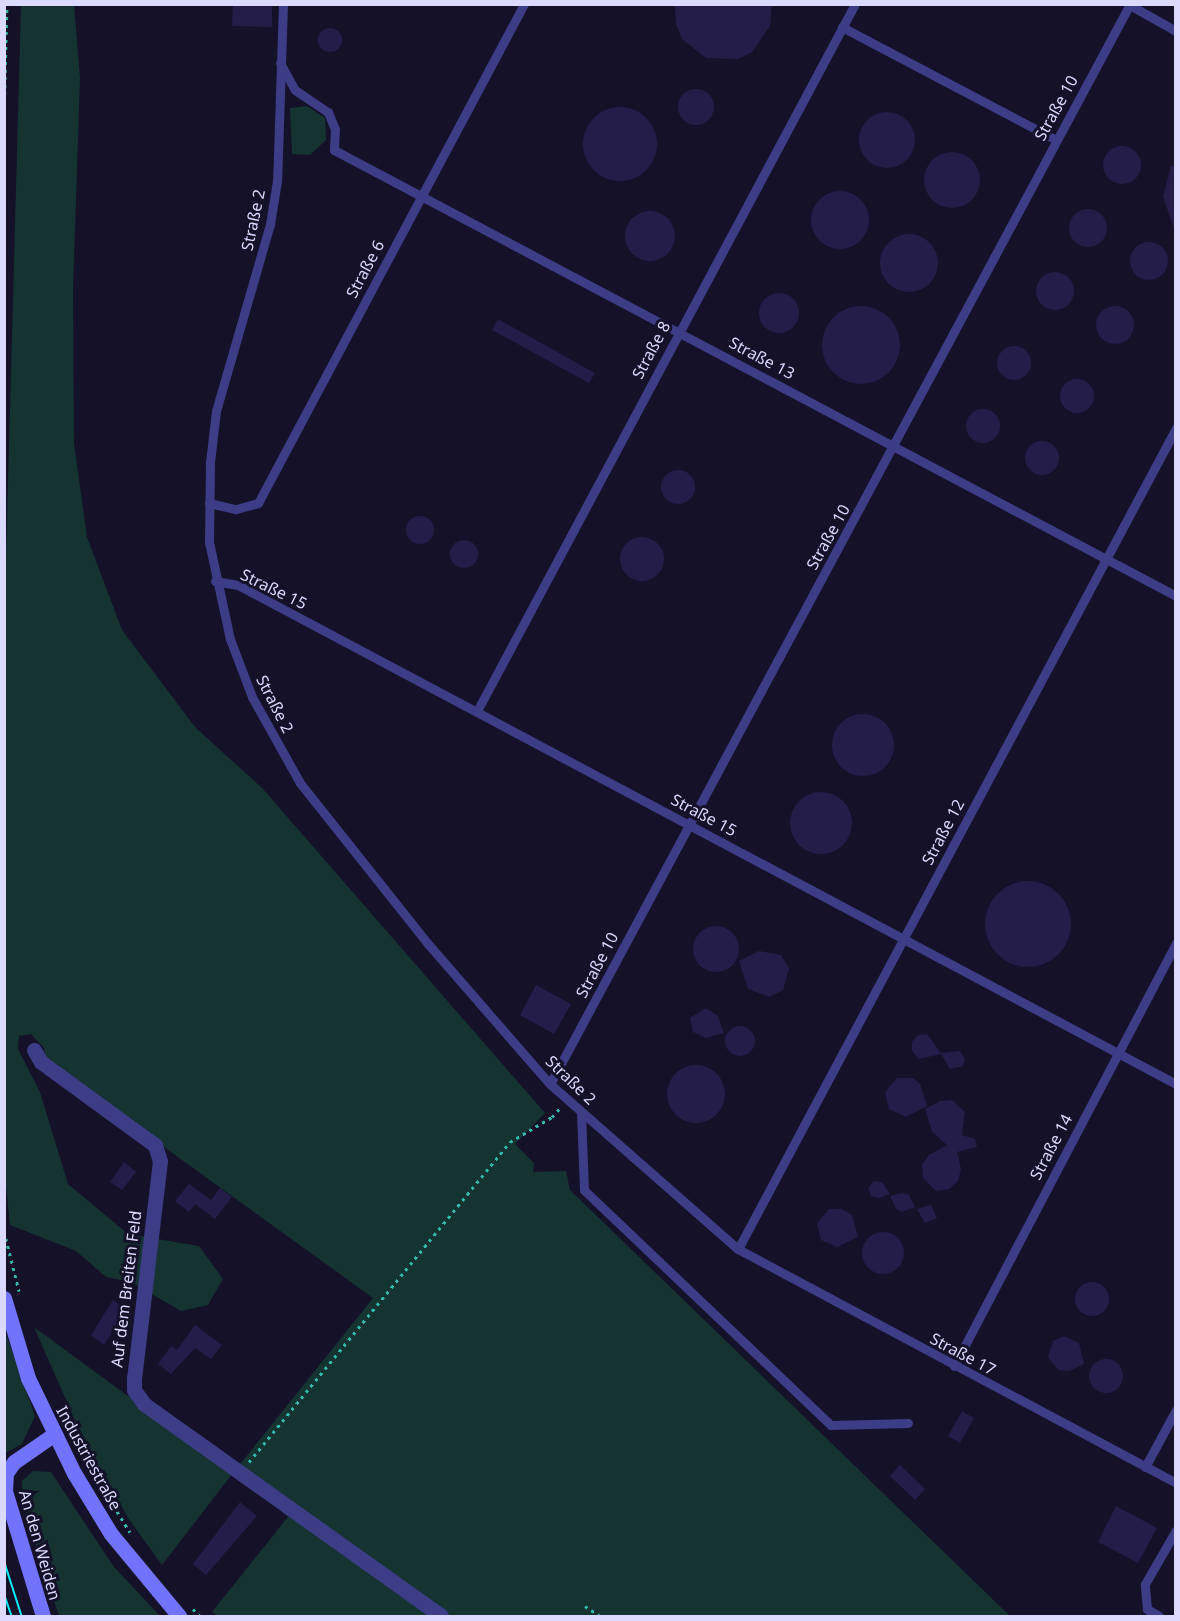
<!DOCTYPE html>
<html>
<head>
<meta charset="utf-8">
<style>
  body { margin:0 }
  #map { position:relative; width:1180px; height:1621px; overflow:hidden; background:#141129; font-family:"Noto Sans",sans-serif }
  div>[style] { position:absolute }
  .green>* { inset:0; background:#143331 }
  .building>* { inset:0; background:#241d4a }
  .round { border-radius:50% }
  .path>* { height:3px; margin-top:-1.5px; transform-origin:0; background:repeating-linear-gradient(90deg,#31baad 0 3px,transparent 0 7.5px) }
  .lane>* { height:9px; margin:-4.5px; padding:0 4.5px; transform-origin:4.5px; border-radius:4.5px; background:#3c3c87 }
  .street>* { height:15px; margin:-7.5px; padding:0 7.5px; transform-origin:7.5px; border-radius:7.5px; background:#3c3c87 }
  .secondary>* { height:15px; margin:-7.5px; padding:0 7.5px; transform-origin:7.5px; border-radius:7.5px; background:#7173fd }
  .tram>* { height:1.5px; margin:-0.75px; padding:0 0.75px; transform-origin:0.75px; border-radius:0.75px; background:#07edfc }
  span { translate:-50% -50%; white-space:nowrap; text-align:center; line-height:1.15; -webkit-text-stroke:6px #141129; paint-order:stroke }
  .street-label { font-size:16px; color:#dcd9ff }
  .frame { position:absolute; inset:0; border:6px solid #dcd9ff; pointer-events:none }
</style>
</head>
<body>
<div id="map">
  <div class="green">
    <i style="clip-path:polygon(21px 5px,74px 5px,80px 78px,73px 290px,74px 443px,87px 537px,122px 630px,195px 727px,263px 789px,545px 1113px,515px 1144px,534px 1163px,533px 1172px,566px 1171px,570px 1190px,1010px 1616px,217px 1616px,212px 1612px,288px 1517px,237px 1468px,373px 1298px,45px 1061px,44px 1048px,31px 1034px,19px 1036px,18px 1049px,40px 1092px,68px 1184px,128px 1234px,199px 1246px,223px 1279px,208px 1305px,181px 1311px,131px 1282px,106px 1277px,76px 1251px,10px 1225px,4px 1166px,4px 630px)"></i>
    <i style="clip-path:polygon(307px 106px,325px 118px,326px 140px,310px 155px,292px 154px,290px 108px)"></i>
    <i style="clip-path:polygon(34px 1327px,233px 1473px,162px 1565px,128px 1518px,80px 1432px)"></i>
    <i style="clip-path:polygon(4px 1328px,35px 1416px,22px 1444px,5px 1453px)"></i>
    <i style="clip-path:polygon(33px 1471px,51px 1472px,114px 1567px,160px 1616px,59px 1616px,22px 1502px,22px 1481px)"></i>
  </div>
  <div class="building">
    <i style="clip-path:polygon(233px 4px,272px 4px,272px 27px,232px 26px)"></i>
    <i style="clip-path:polygon(675px 4px,772px 4px,770px 26px,752px 52px,738px 59px,706px 58px,682px 39px,676px 24px)"></i>
    <i class="round" style="left:318px;top:28px;width:24px;height:24px"></i>
    <i class="round" style="left:678px;top:89px;width:36px;height:36px"></i>
    <i class="round" style="left:583px;top:107px;width:74px;height:74px"></i>
    <i class="round" style="left:859px;top:112px;width:56px;height:56px"></i>
    <i class="round" style="left:1103px;top:146px;width:38px;height:38px"></i>
    <i class="round" style="left:924px;top:152px;width:56px;height:56px"></i>
    <i style="clip-path:polygon(1171px 166px,1176px 167px,1175px 231px,1163px 197px)"></i>
    <i class="round" style="left:811px;top:191px;width:58px;height:58px"></i>
    <i class="round" style="left:1069px;top:209px;width:38px;height:38px"></i>
    <i class="round" style="left:625px;top:211px;width:50px;height:50px"></i>
    <i class="round" style="left:880px;top:234px;width:58px;height:58px"></i>
    <i class="round" style="left:1130px;top:242px;width:38px;height:38px"></i>
    <i class="round" style="left:1036px;top:272px;width:38px;height:38px"></i>
    <i class="round" style="left:759px;top:293px;width:40px;height:40px"></i>
    <i class="round" style="left:1096px;top:306px;width:38px;height:38px"></i>
    <i class="round" style="left:822px;top:306px;width:78px;height:78px"></i>
    <i style="clip-path:polygon(498px 319px,595px 373px,589px 383px,492px 330px)"></i>
    <i class="round" style="left:997px;top:346px;width:34px;height:34px"></i>
    <i class="round" style="left:1060px;top:379px;width:34px;height:34px"></i>
    <i class="round" style="left:966px;top:409px;width:34px;height:34px"></i>
    <i class="round" style="left:1025px;top:441px;width:34px;height:34px"></i>
    <i class="round" style="left:661px;top:470px;width:34px;height:34px"></i>
    <i class="round" style="left:406px;top:516px;width:28px;height:28px"></i>
    <i class="round" style="left:620px;top:537px;width:44px;height:44px"></i>
    <i class="round" style="left:450px;top:540px;width:28px;height:28px"></i>
    <i class="round" style="left:832px;top:714px;width:62px;height:62px"></i>
    <i class="round" style="left:790px;top:792px;width:62px;height:62px"></i>
    <i class="round" style="left:985px;top:881px;width:86px;height:86px"></i>
    <i class="round" style="left:693px;top:926px;width:46px;height:46px"></i>
    <i style="clip-path:polygon(759px 951px,781px 955px,789px 968px,783px 990px,769px 997px,748px 989px,739px 961px)"></i>
    <i style="clip-path:polygon(536px 985px,571px 1004px,554px 1034px,520px 1015px)"></i>
    <i style="clip-path:polygon(706px 1008px,718px 1016px,724px 1033px,706px 1038px,693px 1032px,690px 1018px)"></i>
    <i class="round" style="left:725px;top:1026px;width:30px;height:30px"></i>
    <i style="clip-path:polygon(927px 1034px,941px 1053px,960px 1051px,965px 1059px,963px 1066px,950px 1069px,941px 1054px,919px 1059px,912px 1051px,912px 1042px,918px 1035px)"></i>
    <i class="round" style="left:667px;top:1065px;width:58px;height:58px"></i>
    <i style="clip-path:polygon(897px 1078px,913px 1078px,920px 1084px,927px 1106px,906px 1117px,889px 1109px,885px 1092px)"></i>
    <i style="clip-path:polygon(952px 1100px,965px 1112px,962px 1135px,975px 1139px,977px 1147px,957px 1152px,961px 1169px,958px 1181px,949px 1189px,936px 1191px,923px 1178px,922px 1165px,929px 1155px,947px 1145px,932px 1132px,925px 1109px,940px 1101px)"></i>
    <i style="clip-path:polygon(124px 1162px,136px 1172px,122px 1190px,110px 1182px)"></i>
    <i style="clip-path:polygon(874px 1181px,882px 1182px,890px 1194px,879px 1198px,871px 1196px,868px 1188px)"></i>
    <i style="clip-path:polygon(189px 1184px,211px 1200px,220px 1188px,232px 1197px,215px 1219px,195px 1204px,189px 1212px,175px 1201px)"></i>
    <i style="clip-path:polygon(902px 1193px,909px 1195px,915px 1207px,902px 1212px,896px 1209px,890px 1196px)"></i>
    <i style="clip-path:polygon(931px 1205px,937px 1218px,925px 1223px,917px 1209px)"></i>
    <i style="clip-path:polygon(829px 1209px,841px 1209px,852px 1215px,858px 1237px,837px 1247px,821px 1240px,817px 1223px)"></i>
    <i class="round" style="left:862px;top:1232px;width:42px;height:42px"></i>
    <i class="round" style="left:1075px;top:1282px;width:34px;height:34px"></i>
    <i style="clip-path:polygon(113px 1300px,127px 1310px,104px 1345px,91px 1335px)"></i>
    <i style="clip-path:polygon(195px 1325px,222px 1345px,211px 1359px,195px 1348px,171px 1374px,158px 1364px,171px 1346px,177px 1350px)"></i>
    <i style="clip-path:polygon(1064px 1336px,1079px 1343px,1084px 1364px,1069px 1371px,1058px 1370px,1048px 1357px,1053px 1341px)"></i>
    <i class="round" style="left:1089px;top:1359px;width:34px;height:34px"></i>
    <i style="clip-path:polygon(962px 1411px,974px 1418px,960px 1443px,948px 1436px)"></i>
    <i style="clip-path:polygon(900px 1465px,925px 1489px,915px 1500px,890px 1476px)"></i>
    <i style="clip-path:polygon(240px 1502px,257px 1516px,206px 1575px,193px 1564px)"></i>
    <i style="clip-path:polygon(1116px 1506px,1157px 1528px,1138px 1563px,1098px 1542px)"></i>
  </div>
  <div class="path">
    <i style="left:4px;top:117px;width:113px;rotate:-88.5deg"></i>
    <i style="left:4px;top:1231px;width:62px;rotate:76deg"></i>
    <i style="left:249px;top:1462px;width:413px;rotate:-50.8deg"></i>
    <i style="left:510px;top:1142px;width:49px;rotate:-30.8deg"></i>
    <i style="left:552px;top:1117px;width:13px;rotate:-48deg"></i>
    <i style="left:113px;top:1505px;width:32px;rotate:58deg"></i>
    <i style="left:585px;top:1606px;width:18px;rotate:34deg"></i>
    <i style="left:193px;top:1609px;width:10px;rotate:45deg"></i>
  </div>
  <div class="lane">
    <i style="left:283px;top:4px;width:177px;rotate:91.9deg"></i>
    <i style="left:277px;top:181px;width:44px;rotate:99.2deg"></i>
    <i style="left:270px;top:224px;width:195px;rotate:106.1deg"></i>
    <i style="left:216px;top:411px;width:51px;rotate:96.7deg"></i>
    <i style="left:210px;top:462px;width:80px;rotate:90.7deg"></i>
    <i style="left:209px;top:542px;width:99px;rotate:77.8deg"></i>
    <i style="left:230px;top:639px;width:62px;rotate:69.2deg"></i>
    <i style="left:252px;top:697px;width:98px;rotate:60.8deg"></i>
    <i style="left:300px;top:783px;width:207px;rotate:51.5deg"></i>
    <i style="left:429px;top:945px;width:184px;rotate:49deg"></i>
    <i style="left:550px;top:1084px;width:250px;rotate:41.3deg"></i>
    <i style="left:738px;top:1249px;width:497px;rotate:28.1deg"></i>
    <i style="left:1128px;top:4px;width:55px;rotate:29.4deg"></i>
    <i style="left:842px;top:27px;width:242px;rotate:27.8deg"></i>
    <i style="left:280px;top:63px;width:31px;rotate:61deg"></i>
    <i style="left:295px;top:90px;width:40px;rotate:34deg"></i>
    <i style="left:328px;top:112px;width:18px;rotate:68deg"></i>
    <i style="left:335px;top:129px;width:21px;rotate:93deg"></i>
    <i style="left:334px;top:150px;width:953px;rotate:27.91deg"></i>
    <i style="left:209px;top:503px;width:28px;rotate:13deg"></i>
    <i style="left:236px;top:509px;width:23px;rotate:-15deg"></i>
    <i style="left:258px;top:503px;width:565px;rotate:-61.94deg"></i>
    <i style="left:215px;top:581px;width:23px;rotate:10deg"></i>
    <i style="left:238px;top:585px;width:1062px;rotate:28.01deg"></i>
    <i style="left:477px;top:711px;width:802px;rotate:-61.87deg"></i>
    <i style="left:550px;top:1084px;width:1226px;rotate:-61.76deg"></i>
    <i style="left:581px;top:1112px;width:78px;rotate:87.8deg"></i>
    <i style="left:584px;top:1190px;width:341px;rotate:43.6deg"></i>
    <i style="left:831px;top:1425px;width:77px;rotate:-1.5deg"></i>
    <i style="left:738px;top:1249px;width:931px;rotate:-61.92deg"></i>
    <i style="left:954px;top:1366px;width:478px;rotate:-62.3deg"></i>
    <i style="left:1145px;top:1467px;width:65px;rotate:-61.5deg"></i>
    <i style="left:1159px;top:1616px;width:14px;rotate:-150deg"></i>
    <i style="left:1147px;top:1609px;width:25px;rotate:-95deg"></i>
    <i style="left:1145px;top:1584px;width:62px;rotate:-60.1deg"></i>
  </div>
  <div class="street">
    <i style="left:34px;top:1050px;width:14px;rotate:60deg"></i>
    <i style="left:41px;top:1062px;width:141px;rotate:36.1deg"></i>
    <i style="left:155px;top:1145px;width:17px;rotate:73deg"></i>
    <i style="left:160px;top:1161px;width:219px;rotate:96.8deg"></i>
    <i style="left:134px;top:1378px;width:12px;rotate:90deg"></i>
    <i style="left:134px;top:1390px;width:17px;rotate:54deg"></i>
    <i style="left:144px;top:1404px;width:365px;rotate:35.5deg"></i>
  </div>
  <div class="secondary">
    <i style="left:4px;top:1298px;width:84px;rotate:73.3deg"></i>
    <i style="left:28px;top:1378px;width:106px;rotate:64.2deg"></i>
    <i style="left:74px;top:1473px;width:71px;rotate:58.8deg"></i>
    <i style="left:111px;top:1534px;width:107px;rotate:50.3deg"></i>
    <i style="left:43px;top:1616px;width:131px;rotate:-106.9deg"></i>
    <i style="left:5px;top:1491px;width:18px;rotate:-87deg"></i>
    <i style="left:6px;top:1473px;width:14px;rotate:-54deg"></i>
    <i style="left:14px;top:1462px;width:47px;rotate:-34.7deg"></i>
  </div>
  <div class="tram">
    <i style="left:4px;top:1560px;width:59px;rotate:72.2deg"></i>
    <i style="left:4px;top:1593px;width:24px;rotate:71deg"></i>
  </div>
  <div class="street-label">
    <span style="left:1056px;top:108px;rotate:-61deg">Straße 10</span>
    <span style="left:253px;top:220px;rotate:-78deg">Straße 2</span>
    <span style="left:365px;top:269px;rotate:-62deg">Straße 6</span>
    <span style="left:651px;top:350px;rotate:-62deg">Straße 8</span>
    <span style="left:762px;top:358px;rotate:28deg">Straße 13</span>
    <span style="left:828px;top:537px;rotate:-61deg">Straße 10</span>
    <span style="left:274px;top:589px;rotate:26deg">Straße 15</span>
    <span style="left:275px;top:704px;rotate:63deg">Straße 2</span>
    <span style="left:704px;top:815px;rotate:28deg">Straße 15</span>
    <span style="left:943px;top:832px;rotate:-62deg">Straße 12</span>
    <span style="left:597px;top:965px;rotate:-62deg">Straße 10</span>
    <span style="left:571px;top:1080px;rotate:44deg">Straße 2</span>
    <span style="left:1051px;top:1147px;rotate:-62deg">Straße 14</span>
    <span style="left:126px;top:1289px;rotate:-83deg">Auf dem Breiten Feld</span>
    <span style="left:963px;top:1354px;rotate:28deg">Straße 17</span>
    <span style="left:89px;top:1458px;rotate:61deg">Industriestraße</span>
    <span style="left:40px;top:1545px;rotate:74deg">An den Weiden</span>
  </div>
  <div class="frame"></div>
</div>
</body>
</html>
